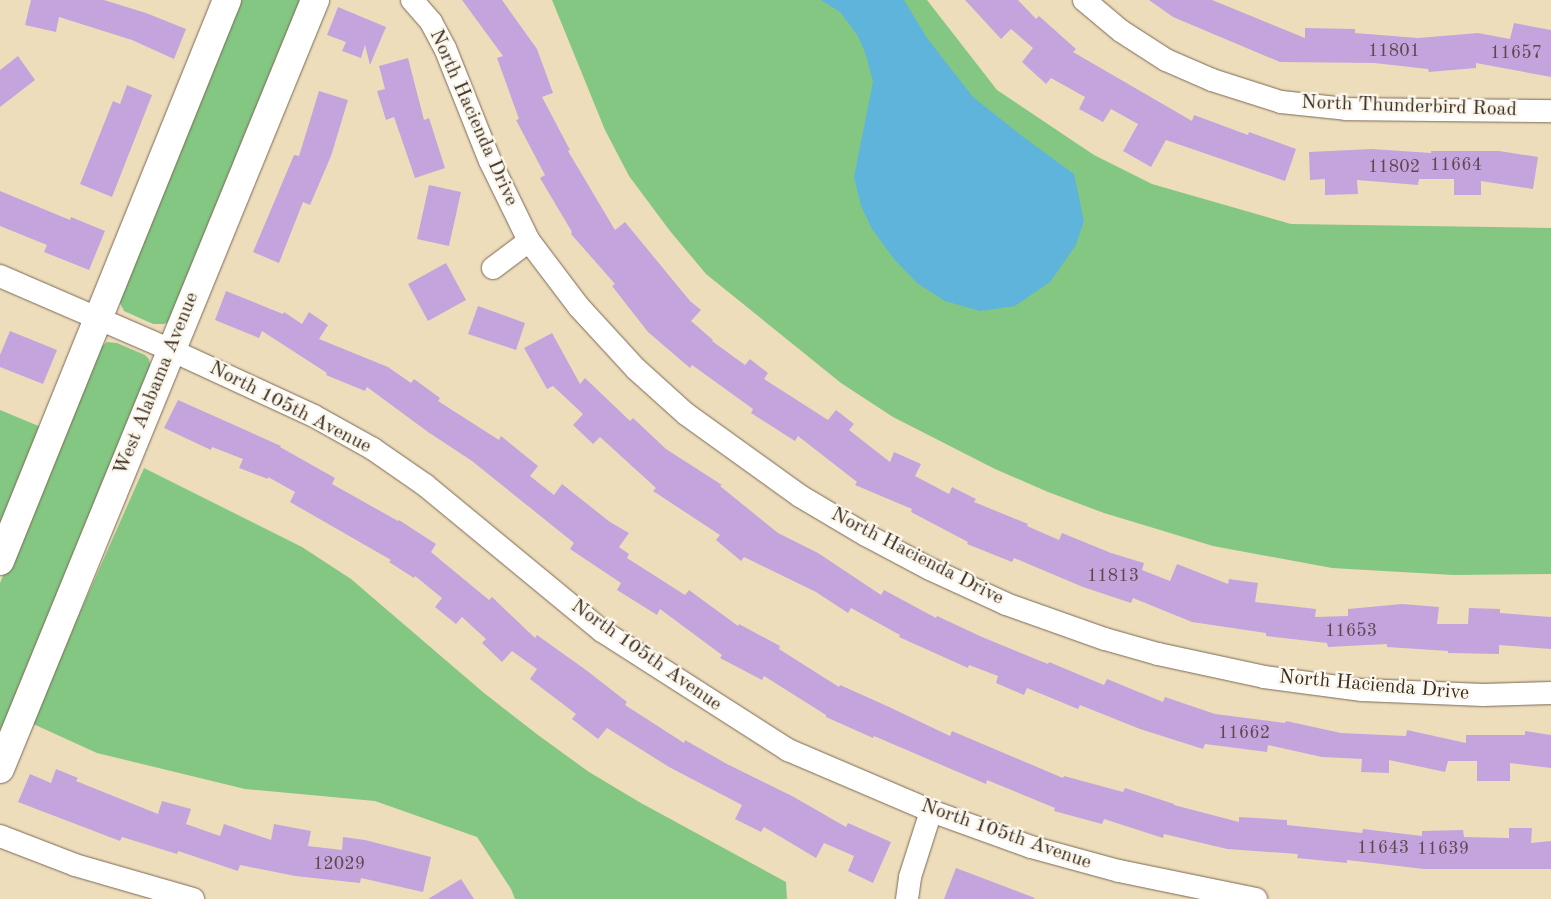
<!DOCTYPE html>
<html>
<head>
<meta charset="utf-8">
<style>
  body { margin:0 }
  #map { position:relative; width:1551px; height:899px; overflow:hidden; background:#edb; font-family:"Old Standard TT",serif }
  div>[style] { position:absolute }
  .green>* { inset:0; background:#83c782 }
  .water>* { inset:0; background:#5fb4db }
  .building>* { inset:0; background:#c5a4de }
  .roads { filter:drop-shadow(0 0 1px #7a6955) drop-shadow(0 0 1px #7a6955) }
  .minor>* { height:22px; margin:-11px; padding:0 11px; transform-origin:11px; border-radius:11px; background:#fff }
  .tertiary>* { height:28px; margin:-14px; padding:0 14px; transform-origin:14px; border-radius:14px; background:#fff }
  span { translate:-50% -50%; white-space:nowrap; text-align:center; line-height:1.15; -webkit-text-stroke:4.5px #fbf7ec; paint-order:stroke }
  .number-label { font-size:18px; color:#5e484e }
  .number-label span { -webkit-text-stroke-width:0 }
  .street-label { font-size:20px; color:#3b2a1e }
</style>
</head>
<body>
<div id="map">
  <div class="green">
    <i style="clip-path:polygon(240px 0,303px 0,170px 321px,164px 324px,153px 324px,124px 311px,119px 301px)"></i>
    <i style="clip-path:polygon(552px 0,927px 0,997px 90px,1094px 155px,1152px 184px,1291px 224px,1551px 228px,1551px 574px,1453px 575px,1332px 568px,1213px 546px,1104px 513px,1048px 492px,995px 469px,893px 417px,841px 383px,706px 274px,670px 231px,629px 176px,605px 130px)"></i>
    <i style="clip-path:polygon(107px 342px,117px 343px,145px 355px,149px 359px,151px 370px,0 741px,0 583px,95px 352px)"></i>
    <i style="clip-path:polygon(0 410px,53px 432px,0 543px)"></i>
    <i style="clip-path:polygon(144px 468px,302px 547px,351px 579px,484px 693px,538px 735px,589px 772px,641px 803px,786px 882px,787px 899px,515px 899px,511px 889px,477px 837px,375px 801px,245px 789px,97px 753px,31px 723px)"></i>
  </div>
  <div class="water">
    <i style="clip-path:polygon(821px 0,904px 0,927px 38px,973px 97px,1022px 136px,1074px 174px,1084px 221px,1076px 245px,1050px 282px,1015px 306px,980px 311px,945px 301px,917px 283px,894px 259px,872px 229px,861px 206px,854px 177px,873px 82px,866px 55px,858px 36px,840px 12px)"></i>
  </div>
  <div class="building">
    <i style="clip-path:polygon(31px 0,104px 0,146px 13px,186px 29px,174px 59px,132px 40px,59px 17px,56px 32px,25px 25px)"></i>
    <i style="clip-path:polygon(462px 0,502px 0,537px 49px,553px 93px,542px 97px,570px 150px,568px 151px,615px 230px,625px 222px,690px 301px,701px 310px,691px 321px,713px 340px,712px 341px,745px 365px,750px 359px,768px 373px,764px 379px,828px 420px,836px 410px,854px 424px,849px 430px,890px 462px,894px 452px,921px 464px,915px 476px,949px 494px,952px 487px,976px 499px,974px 502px,1028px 524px,1027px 526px,1059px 540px,1062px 533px,1111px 553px,1144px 563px,1142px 570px,1170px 581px,1177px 564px,1228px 584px,1229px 579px,1258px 583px,1255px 602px,1316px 609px,1315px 617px,1348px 616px,1348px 609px,1402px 604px,1439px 607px,1437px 624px,1468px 624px,1469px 608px,1500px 609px,1500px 613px,1551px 617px,1551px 649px,1499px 645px,1499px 654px,1448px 653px,1448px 651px,1387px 647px,1387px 644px,1328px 647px,1327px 643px,1266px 636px,1266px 633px,1192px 622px,1133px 598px,1131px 603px,1083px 587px,1014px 558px,1012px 562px,967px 544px,968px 542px,911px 512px,912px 509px,855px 485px,857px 482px,798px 436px,795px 441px,751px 413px,753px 409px,692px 365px,690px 368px,648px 332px,612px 286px,615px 284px,571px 234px,572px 232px,540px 178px,545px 175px,516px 120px,519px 119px,497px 58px,503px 56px)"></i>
    <i style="clip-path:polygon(965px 0,1018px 0,1036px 19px,1039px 16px,1076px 49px,1073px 52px,1192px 121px,1194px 115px,1248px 135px,1249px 132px,1296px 149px,1285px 181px,1166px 140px,1151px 167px,1123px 151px,1138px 124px,1111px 109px,1103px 122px,1079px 109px,1085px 97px,1051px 78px,1046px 84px,1022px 62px,1033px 48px,1011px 29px,1001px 39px)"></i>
    <i style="clip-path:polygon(1149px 0,1212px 0,1305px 38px,1305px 28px,1355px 29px,1355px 33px,1418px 38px,1478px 33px,1510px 39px,1514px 23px,1551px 30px,1551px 77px,1476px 63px,1476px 68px,1429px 72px,1428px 69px,1374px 63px,1280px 62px,1173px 17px)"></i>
    <i style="clip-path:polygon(338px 7px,386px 27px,370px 65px,365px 45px,361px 58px,342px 51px,346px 42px,327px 35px)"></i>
    <i style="clip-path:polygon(18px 56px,35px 80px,0 107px,0 70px)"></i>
    <i style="clip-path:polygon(408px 58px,424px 120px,429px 118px,445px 168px,415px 178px,394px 117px,386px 120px,377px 91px,385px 89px,379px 66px)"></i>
    <i style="clip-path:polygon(127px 85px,152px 95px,112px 197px,80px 184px,113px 101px,120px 104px)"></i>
    <i style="clip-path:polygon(319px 91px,348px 100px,331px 156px,310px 205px,303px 202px,279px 263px,253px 252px,294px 155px,299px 156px)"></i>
    <i style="clip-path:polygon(1372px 149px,1431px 153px,1431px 151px,1499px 151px,1538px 157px,1533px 189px,1481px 181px,1481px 195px,1454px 195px,1454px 179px,1419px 179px,1418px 185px,1357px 180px,1358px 194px,1325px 195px,1325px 179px,1310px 180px,1309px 152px)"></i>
    <i style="clip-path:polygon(429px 185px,461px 192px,449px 246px,417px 239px)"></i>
    <i style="clip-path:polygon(0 191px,70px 220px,71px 217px,105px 231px,89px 270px,44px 252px,47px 245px,0 226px)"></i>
    <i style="clip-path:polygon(446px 263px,466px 300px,428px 321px,408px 284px)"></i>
    <i style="clip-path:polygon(226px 291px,283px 314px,284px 312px,302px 324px,309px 312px,328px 325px,319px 339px,388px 367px,411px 383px,414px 379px,440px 398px,438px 401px,499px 440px,501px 436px,538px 466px,530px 476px,554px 495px,562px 484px,610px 522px,629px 533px,619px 547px,629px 554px,627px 558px,685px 595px,689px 590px,738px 626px,739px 624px,780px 646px,779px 649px,839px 687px,840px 685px,887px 706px,950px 736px,952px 731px,1063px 778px,1064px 776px,1123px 792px,1125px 788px,1174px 804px,1174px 805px,1239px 822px,1239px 817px,1287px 820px,1287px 825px,1362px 833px,1363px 829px,1422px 836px,1422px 831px,1463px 830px,1464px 837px,1509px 838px,1509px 828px,1532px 828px,1531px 843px,1551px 841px,1551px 869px,1424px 869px,1347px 860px,1347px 863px,1297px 858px,1298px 854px,1227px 849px,1164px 834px,1163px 838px,1104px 819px,1102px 824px,1054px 811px,1055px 808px,987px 780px,986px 784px,874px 736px,873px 738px,826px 717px,826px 715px,764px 676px,762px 680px,720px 658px,722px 655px,660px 609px,657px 615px,617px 590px,621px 583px,570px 549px,574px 543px,472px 461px,428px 432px,367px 387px,365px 391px,326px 375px,327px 373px,262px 331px,259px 338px,215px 320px)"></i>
    <i style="clip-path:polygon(478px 306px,525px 323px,516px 350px,468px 334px)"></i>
    <i style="clip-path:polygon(10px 331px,57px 350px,43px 384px,0 367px,0 355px)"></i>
    <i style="clip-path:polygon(552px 333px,580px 384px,585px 378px,630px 421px,633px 418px,666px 449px,722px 485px,720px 486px,778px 533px,818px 553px,881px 595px,884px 590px,936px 618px,937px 616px,982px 637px,1048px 664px,1049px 662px,1104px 685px,1107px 679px,1163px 702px,1165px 697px,1215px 714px,1285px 723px,1286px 721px,1341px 733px,1406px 736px,1407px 730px,1466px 743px,1466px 735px,1525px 735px,1525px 731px,1551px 735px,1551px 768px,1510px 763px,1510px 781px,1477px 781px,1477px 761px,1448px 761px,1445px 772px,1389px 760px,1389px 773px,1361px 772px,1362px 759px,1322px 757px,1268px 745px,1267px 752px,1205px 744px,1203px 749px,1140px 729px,1080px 705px,1078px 709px,1027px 688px,1024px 695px,996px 683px,998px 676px,969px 665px,968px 668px,899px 637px,900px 635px,851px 608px,848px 613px,816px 592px,744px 557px,741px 561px,716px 540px,720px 535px,653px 491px,656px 488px,600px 437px,593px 444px,573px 425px,583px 414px,553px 386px,547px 389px,524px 348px)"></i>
    <i style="clip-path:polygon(178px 400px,281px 446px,280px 447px,335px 478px,332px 484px,398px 521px,399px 520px,436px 544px,431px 552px,489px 600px,492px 597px,535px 638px,537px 635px,586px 670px,627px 702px,625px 705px,684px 743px,685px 740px,727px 764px,792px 796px,846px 827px,848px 823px,891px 842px,873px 883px,848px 871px,854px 856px,824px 843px,816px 858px,764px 827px,761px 832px,735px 819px,742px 805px,669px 767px,607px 728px,598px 739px,572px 719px,576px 714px,530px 679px,537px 669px,512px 651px,502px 662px,482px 643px,486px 639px,462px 617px,456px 624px,435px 607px,442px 598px,415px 576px,414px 578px,389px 562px,391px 560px,290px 502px,295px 492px,268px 477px,268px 479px,239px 468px,243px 459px,212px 447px,211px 450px,164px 428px)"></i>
    <i style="clip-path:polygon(56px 769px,78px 778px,76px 781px,158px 814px,162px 801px,191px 809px,186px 824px,220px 836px,224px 824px,271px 840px,274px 824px,311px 831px,308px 846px,342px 850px,343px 837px,365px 840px,431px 857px,423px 892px,361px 878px,360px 883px,295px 876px,240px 865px,238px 871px,178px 851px,177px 854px,122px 837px,120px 841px,18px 802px,30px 774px,51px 783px)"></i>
    <i style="clip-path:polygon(956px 868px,1035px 898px,1034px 899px,944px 899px)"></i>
    <i style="clip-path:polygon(461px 879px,474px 899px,428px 899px)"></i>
  </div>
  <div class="roads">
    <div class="minor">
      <i style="left:412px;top:0;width:29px;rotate:49deg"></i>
      <i style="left:431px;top:22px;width:30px;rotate:62deg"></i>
      <i style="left:445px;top:48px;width:122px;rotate:68.3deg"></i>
      <i style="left:490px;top:161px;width:89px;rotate:64deg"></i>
      <i style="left:529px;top:241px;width:83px;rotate:52.9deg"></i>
      <i style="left:579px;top:307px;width:84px;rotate:47.4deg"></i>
      <i style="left:636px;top:369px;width:67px;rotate:42deg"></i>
      <i style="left:686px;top:414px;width:140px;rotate:35.7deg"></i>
      <i style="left:800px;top:496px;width:77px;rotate:30.6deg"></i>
      <i style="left:866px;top:535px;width:72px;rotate:28deg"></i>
      <i style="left:930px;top:569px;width:84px;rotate:24.7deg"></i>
      <i style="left:1006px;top:604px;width:105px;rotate:19.5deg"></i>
      <i style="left:1105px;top:639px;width:55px;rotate:15.8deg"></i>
      <i style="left:1158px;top:654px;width:108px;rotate:12.2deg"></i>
      <i style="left:1264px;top:677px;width:99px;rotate:7.6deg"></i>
      <i style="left:1362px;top:690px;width:121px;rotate:2.4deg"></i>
      <i style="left:1483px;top:695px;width:68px;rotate:-1.7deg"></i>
      <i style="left:1084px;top:0;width:48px;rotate:40deg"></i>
      <i style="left:1121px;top:31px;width:54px;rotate:32.8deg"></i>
      <i style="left:1166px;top:60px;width:50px;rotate:23.5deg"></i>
      <i style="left:1212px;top:80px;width:72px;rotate:17.7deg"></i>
      <i style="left:1281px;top:102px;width:65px;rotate:6.1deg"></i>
      <i style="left:1346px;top:109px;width:205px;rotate:0.6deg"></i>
      <i style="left:493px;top:268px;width:45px;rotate:-36.9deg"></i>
      <i style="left:0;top:276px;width:186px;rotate:23.4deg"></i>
      <i style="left:171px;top:350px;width:157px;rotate:24.8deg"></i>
      <i style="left:314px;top:416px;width:68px;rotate:29.2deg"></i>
      <i style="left:373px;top:449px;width:63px;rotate:34.7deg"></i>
      <i style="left:425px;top:485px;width:229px;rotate:39.5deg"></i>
      <i style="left:602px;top:631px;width:221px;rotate:32.6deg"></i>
      <i style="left:788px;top:750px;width:155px;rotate:23.1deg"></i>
      <i style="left:931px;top:811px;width:106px;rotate:19.8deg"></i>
      <i style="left:1031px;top:847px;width:91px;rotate:15.3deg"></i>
      <i style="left:1119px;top:871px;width:140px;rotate:11.6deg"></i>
      <i style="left:0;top:836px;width:80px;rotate:21.1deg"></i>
      <i style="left:75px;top:865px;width:123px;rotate:16.1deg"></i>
      <i style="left:907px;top:899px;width:22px;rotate:-82deg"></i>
      <i style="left:910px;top:877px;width:69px;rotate:-72.3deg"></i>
    </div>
    <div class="tertiary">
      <i style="left:0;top:561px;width:605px;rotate:-67.97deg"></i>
      <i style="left:0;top:769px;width:831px;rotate:-67.72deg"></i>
    </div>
  </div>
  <div class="number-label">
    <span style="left:1394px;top:51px">11801</span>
    <span style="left:1516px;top:53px">11657</span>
    <span style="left:1456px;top:165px">11664</span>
    <span style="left:1394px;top:167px">11802</span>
    <span style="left:1113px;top:576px">11813</span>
    <span style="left:1351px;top:631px">11653</span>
    <span style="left:1244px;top:733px">11662</span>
    <span style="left:1383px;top:848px">11643</span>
    <span style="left:1443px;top:849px">11639</span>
    <span style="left:339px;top:864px">12029</span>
  </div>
  <div class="street-label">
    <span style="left:1409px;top:107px;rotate:2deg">North Thunderbird Road</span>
    <span style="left:473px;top:118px;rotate:66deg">North Hacienda Drive</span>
    <span style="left:157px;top:384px;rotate:-68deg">West Alabama Avenue</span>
    <span style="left:290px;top:408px;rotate:27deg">North 105th Avenue</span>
    <span style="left:917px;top:557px;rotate:27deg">North Hacienda Drive</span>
    <span style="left:646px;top:656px;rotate:35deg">North 105th Avenue</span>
    <span style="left:1374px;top:686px;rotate:5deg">North Hacienda Drive</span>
    <span style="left:1006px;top:835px;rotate:19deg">North 105th Avenue</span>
  </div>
</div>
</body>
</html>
